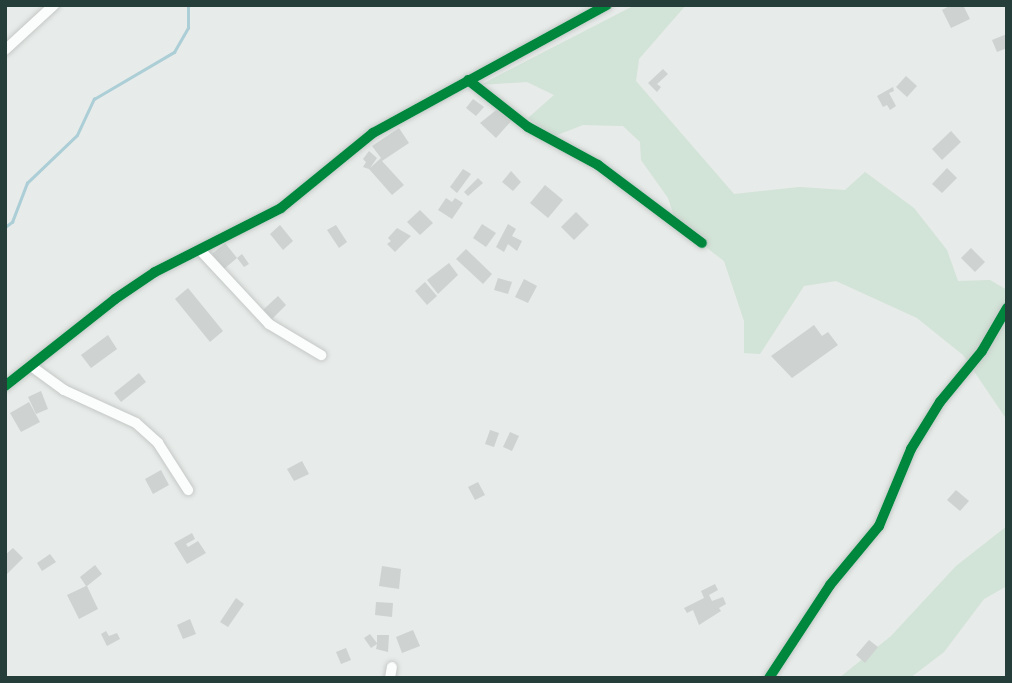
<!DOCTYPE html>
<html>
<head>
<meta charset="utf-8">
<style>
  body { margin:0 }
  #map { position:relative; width:1012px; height:683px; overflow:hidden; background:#e7ebe9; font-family:"Public Sans",sans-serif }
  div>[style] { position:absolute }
  .green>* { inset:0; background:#d2e3d7 }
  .stream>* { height:2.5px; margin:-1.25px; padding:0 1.25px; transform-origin:1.25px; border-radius:1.25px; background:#acced6 }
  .building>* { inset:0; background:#ced3d1 }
  .roads { filter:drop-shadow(0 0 2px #c4c8c6) drop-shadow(0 0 2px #c4c8c6) }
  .minor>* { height:10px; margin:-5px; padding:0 5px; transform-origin:5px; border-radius:5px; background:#fbfcfc }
  .cycleway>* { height:10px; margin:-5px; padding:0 5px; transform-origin:5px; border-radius:5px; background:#00873e }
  span { translate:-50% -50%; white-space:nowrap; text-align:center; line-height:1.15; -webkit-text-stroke:7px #f6faf8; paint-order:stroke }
  .frame { position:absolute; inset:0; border:7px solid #263e39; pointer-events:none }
</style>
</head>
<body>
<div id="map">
  <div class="green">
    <i style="clip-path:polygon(635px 5px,686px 5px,639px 59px,636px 81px,734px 194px,799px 187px,845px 190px,865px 172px,914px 208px,947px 250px,958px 281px,990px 280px,1007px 290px,1007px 420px,963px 355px,917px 318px,836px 281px,804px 286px,760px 354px,744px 353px,744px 321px,724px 261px,677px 225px,668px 198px,641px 160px,640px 142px,623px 126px,583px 125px,552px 137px,528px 118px,554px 95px,527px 82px,480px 85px)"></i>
    <i style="clip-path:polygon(1007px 526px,1007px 586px,984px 599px,944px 652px,910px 678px,839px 678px,891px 636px,956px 566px)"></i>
  </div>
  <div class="stream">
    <i style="left:5px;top:227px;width:9px;rotate:-36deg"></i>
    <i style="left:12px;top:222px;width:42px;rotate:-69deg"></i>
    <i style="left:27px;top:183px;width:69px;rotate:-43.8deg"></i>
    <i style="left:77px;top:135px;width:40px;rotate:-65deg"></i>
    <i style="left:94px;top:99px;width:93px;rotate:-30.4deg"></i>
    <i style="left:174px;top:52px;width:28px;rotate:-60deg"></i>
    <i style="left:188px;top:28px;width:23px;rotate:-90deg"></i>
  </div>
  <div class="building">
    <i style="clip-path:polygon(951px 5px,963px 5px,970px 19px,951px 28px,942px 10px)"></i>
    <i style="clip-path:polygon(1007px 34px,1007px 48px,997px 52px,992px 40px)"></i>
    <i style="clip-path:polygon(663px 69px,668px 74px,657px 84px,661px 87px,657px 92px,648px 83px)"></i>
    <i style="clip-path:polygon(906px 76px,917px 86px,907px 97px,896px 87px)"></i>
    <i style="clip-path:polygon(893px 87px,894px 91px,889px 93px,896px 106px,890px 110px,887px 105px,883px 107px,877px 96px)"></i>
    <i style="clip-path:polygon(473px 99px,484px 107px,476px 116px,466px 108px)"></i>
    <i style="clip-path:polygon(500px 107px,513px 119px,496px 138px,480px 123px)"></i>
    <i style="clip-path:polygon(399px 128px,409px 143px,382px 161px,404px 185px,392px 195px,369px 169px,363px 167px,366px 162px,363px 159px,369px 151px,377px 158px,370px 168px,381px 158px,372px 146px)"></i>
    <i style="clip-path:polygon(951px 131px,961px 142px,942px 160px,932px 149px)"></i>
    <i style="clip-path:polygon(947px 168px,957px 178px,942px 193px,932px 184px)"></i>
    <i style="clip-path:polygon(463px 169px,471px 174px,457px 193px,450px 187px)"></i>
    <i style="clip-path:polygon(511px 171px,521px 182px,513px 191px,502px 182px)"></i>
    <i style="clip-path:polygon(478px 178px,483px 183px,468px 196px,464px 192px)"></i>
    <i style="clip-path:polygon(545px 185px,563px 200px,548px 218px,530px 203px)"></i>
    <i style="clip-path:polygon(446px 198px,452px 202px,455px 198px,463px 203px,452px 219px,438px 210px)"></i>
    <i style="clip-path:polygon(420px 210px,433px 223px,420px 235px,407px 222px)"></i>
    <i style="clip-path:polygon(576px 212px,589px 225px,574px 240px,561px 227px)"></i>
    <i style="clip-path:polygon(482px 224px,496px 233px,486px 247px,473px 238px)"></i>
    <i style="clip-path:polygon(508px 224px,516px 229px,512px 236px,522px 241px,517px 251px,508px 244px,504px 252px,496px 247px)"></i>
    <i style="clip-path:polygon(280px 225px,293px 241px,283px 250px,270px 234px)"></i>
    <i style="clip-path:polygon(336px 225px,347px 242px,339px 248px,327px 230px)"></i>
    <i style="clip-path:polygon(397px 228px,411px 236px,395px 252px,387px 244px,391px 241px,388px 238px)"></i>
    <i style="clip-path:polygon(225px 243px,237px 258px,242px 254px,249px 264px,244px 267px,237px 258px,224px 269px,212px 254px)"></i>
    <i style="clip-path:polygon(971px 248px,985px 262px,975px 272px,961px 258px)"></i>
    <i style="clip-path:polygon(466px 249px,492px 274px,483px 284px,456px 259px)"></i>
    <i style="clip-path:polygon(449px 263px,458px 275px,438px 294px,427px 280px)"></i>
    <i style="clip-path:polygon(498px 278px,512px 282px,508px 294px,494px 290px)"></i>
    <i style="clip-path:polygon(524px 279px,537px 286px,528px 303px,515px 297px)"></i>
    <i style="clip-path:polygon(425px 282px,437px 296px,427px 305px,415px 291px)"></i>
    <i style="clip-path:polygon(188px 288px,223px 331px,210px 342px,175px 299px)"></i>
    <i style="clip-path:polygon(278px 296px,286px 305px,272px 319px,263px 310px)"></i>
    <i style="clip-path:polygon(814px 325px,822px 336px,828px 332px,838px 345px,792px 378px,771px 356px)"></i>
    <i style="clip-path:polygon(108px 335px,117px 349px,91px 368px,81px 355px)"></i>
    <i style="clip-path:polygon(139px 373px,146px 382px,121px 402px,114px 393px)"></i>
    <i style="clip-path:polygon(41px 391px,48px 409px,36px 414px,28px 397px)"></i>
    <i style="clip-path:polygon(29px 402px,40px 422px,21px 432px,10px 413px)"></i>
    <i style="clip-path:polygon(490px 430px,499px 433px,494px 447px,485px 444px)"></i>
    <i style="clip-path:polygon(510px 432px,519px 436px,512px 451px,503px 447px)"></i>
    <i style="clip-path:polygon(302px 461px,309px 474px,294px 481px,287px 469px)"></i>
    <i style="clip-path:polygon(161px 470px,169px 485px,153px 494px,145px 479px)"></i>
    <i style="clip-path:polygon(478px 482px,485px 495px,475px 500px,468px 487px)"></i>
    <i style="clip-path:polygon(956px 490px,969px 501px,960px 511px,947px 500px)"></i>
    <i style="clip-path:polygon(192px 533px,195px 539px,186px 544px,188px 547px,198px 541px,206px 553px,187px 564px,174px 543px)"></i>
    <i style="clip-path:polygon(13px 548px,23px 558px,7px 574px,5px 555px)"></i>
    <i style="clip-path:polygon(50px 554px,56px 562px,42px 571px,37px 563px)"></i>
    <i style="clip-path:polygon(95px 565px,102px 574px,87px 586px,98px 609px,79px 619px,67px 595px,86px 586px,80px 577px)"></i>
    <i style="clip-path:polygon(382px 566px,401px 569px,399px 589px,379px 586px)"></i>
    <i style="clip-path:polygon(715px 584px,718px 590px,709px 595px,712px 601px,723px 597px,726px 604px,719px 608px,721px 611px,699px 625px,693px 610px,687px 613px,684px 608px,704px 598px,701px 591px)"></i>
    <i style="clip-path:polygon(236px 598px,244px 604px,228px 627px,220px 622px)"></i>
    <i style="clip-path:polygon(376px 602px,393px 603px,392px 617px,375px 615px)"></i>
    <i style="clip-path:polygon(190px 619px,196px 634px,183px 639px,177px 625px)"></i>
    <i style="clip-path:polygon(413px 630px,420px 646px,402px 653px,396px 637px)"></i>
    <i style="clip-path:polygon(106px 631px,109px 636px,117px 633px,120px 639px,107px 646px,101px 634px)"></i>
    <i style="clip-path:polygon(370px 634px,377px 643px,377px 635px,389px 635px,388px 652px,376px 649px,377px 644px,371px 648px,364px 638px)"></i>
    <i style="clip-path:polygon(869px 640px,878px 647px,865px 663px,856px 655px)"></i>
    <i style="clip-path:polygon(346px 648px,351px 660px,341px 664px,336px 652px)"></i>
  </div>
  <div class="roads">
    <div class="minor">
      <i style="left:5px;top:50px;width:67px;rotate:-42.6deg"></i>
      <i style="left:468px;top:80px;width:76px;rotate:38.1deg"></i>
      <i style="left:528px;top:127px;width:80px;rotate:28.5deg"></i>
      <i style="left:598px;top:165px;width:130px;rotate:36.9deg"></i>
      <i style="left:201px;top:251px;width:100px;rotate:47deg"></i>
      <i style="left:269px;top:324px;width:61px;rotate:30.8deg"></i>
      <i style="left:31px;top:366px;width:41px;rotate:36deg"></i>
      <i style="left:64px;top:390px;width:79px;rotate:24.6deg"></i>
      <i style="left:136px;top:423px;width:30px;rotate:42deg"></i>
      <i style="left:158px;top:443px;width:56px;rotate:57.4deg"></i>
      <i style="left:5px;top:386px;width:140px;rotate:-38.3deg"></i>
      <i style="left:115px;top:299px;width:48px;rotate:-34deg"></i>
      <i style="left:155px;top:272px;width:141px;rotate:-26.9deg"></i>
      <i style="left:281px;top:208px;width:119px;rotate:-39.2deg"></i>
      <i style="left:373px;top:133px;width:267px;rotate:-28.7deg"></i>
      <i style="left:390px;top:678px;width:11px;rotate:-80deg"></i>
      <i style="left:769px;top:678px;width:111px;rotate:-56.7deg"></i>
      <i style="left:830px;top:585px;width:77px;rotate:-50.3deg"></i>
      <i style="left:879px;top:526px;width:83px;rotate:-67.4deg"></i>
      <i style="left:911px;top:449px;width:55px;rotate:-58.3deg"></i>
      <i style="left:940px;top:402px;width:66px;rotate:-50.5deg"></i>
      <i style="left:982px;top:351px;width:50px;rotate:-59.8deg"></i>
    </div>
  </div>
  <div class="cycleway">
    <i style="left:468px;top:80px;width:76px;rotate:38.1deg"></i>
    <i style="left:528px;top:127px;width:80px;rotate:28.5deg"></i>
    <i style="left:598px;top:165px;width:130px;rotate:36.9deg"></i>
    <i style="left:5px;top:386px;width:140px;rotate:-38.3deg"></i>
    <i style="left:115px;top:299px;width:48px;rotate:-34deg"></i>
    <i style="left:155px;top:272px;width:141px;rotate:-26.9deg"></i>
    <i style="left:281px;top:208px;width:119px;rotate:-39.2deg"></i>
    <i style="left:373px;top:133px;width:267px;rotate:-28.7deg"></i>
    <i style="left:769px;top:678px;width:111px;rotate:-56.7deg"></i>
    <i style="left:830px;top:585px;width:77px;rotate:-50.3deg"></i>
    <i style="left:879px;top:526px;width:83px;rotate:-67.4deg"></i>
    <i style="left:911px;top:449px;width:55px;rotate:-58.3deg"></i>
    <i style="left:940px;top:402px;width:66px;rotate:-50.5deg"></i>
    <i style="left:982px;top:351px;width:50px;rotate:-59.8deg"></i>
  </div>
  <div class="frame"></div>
</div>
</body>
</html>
